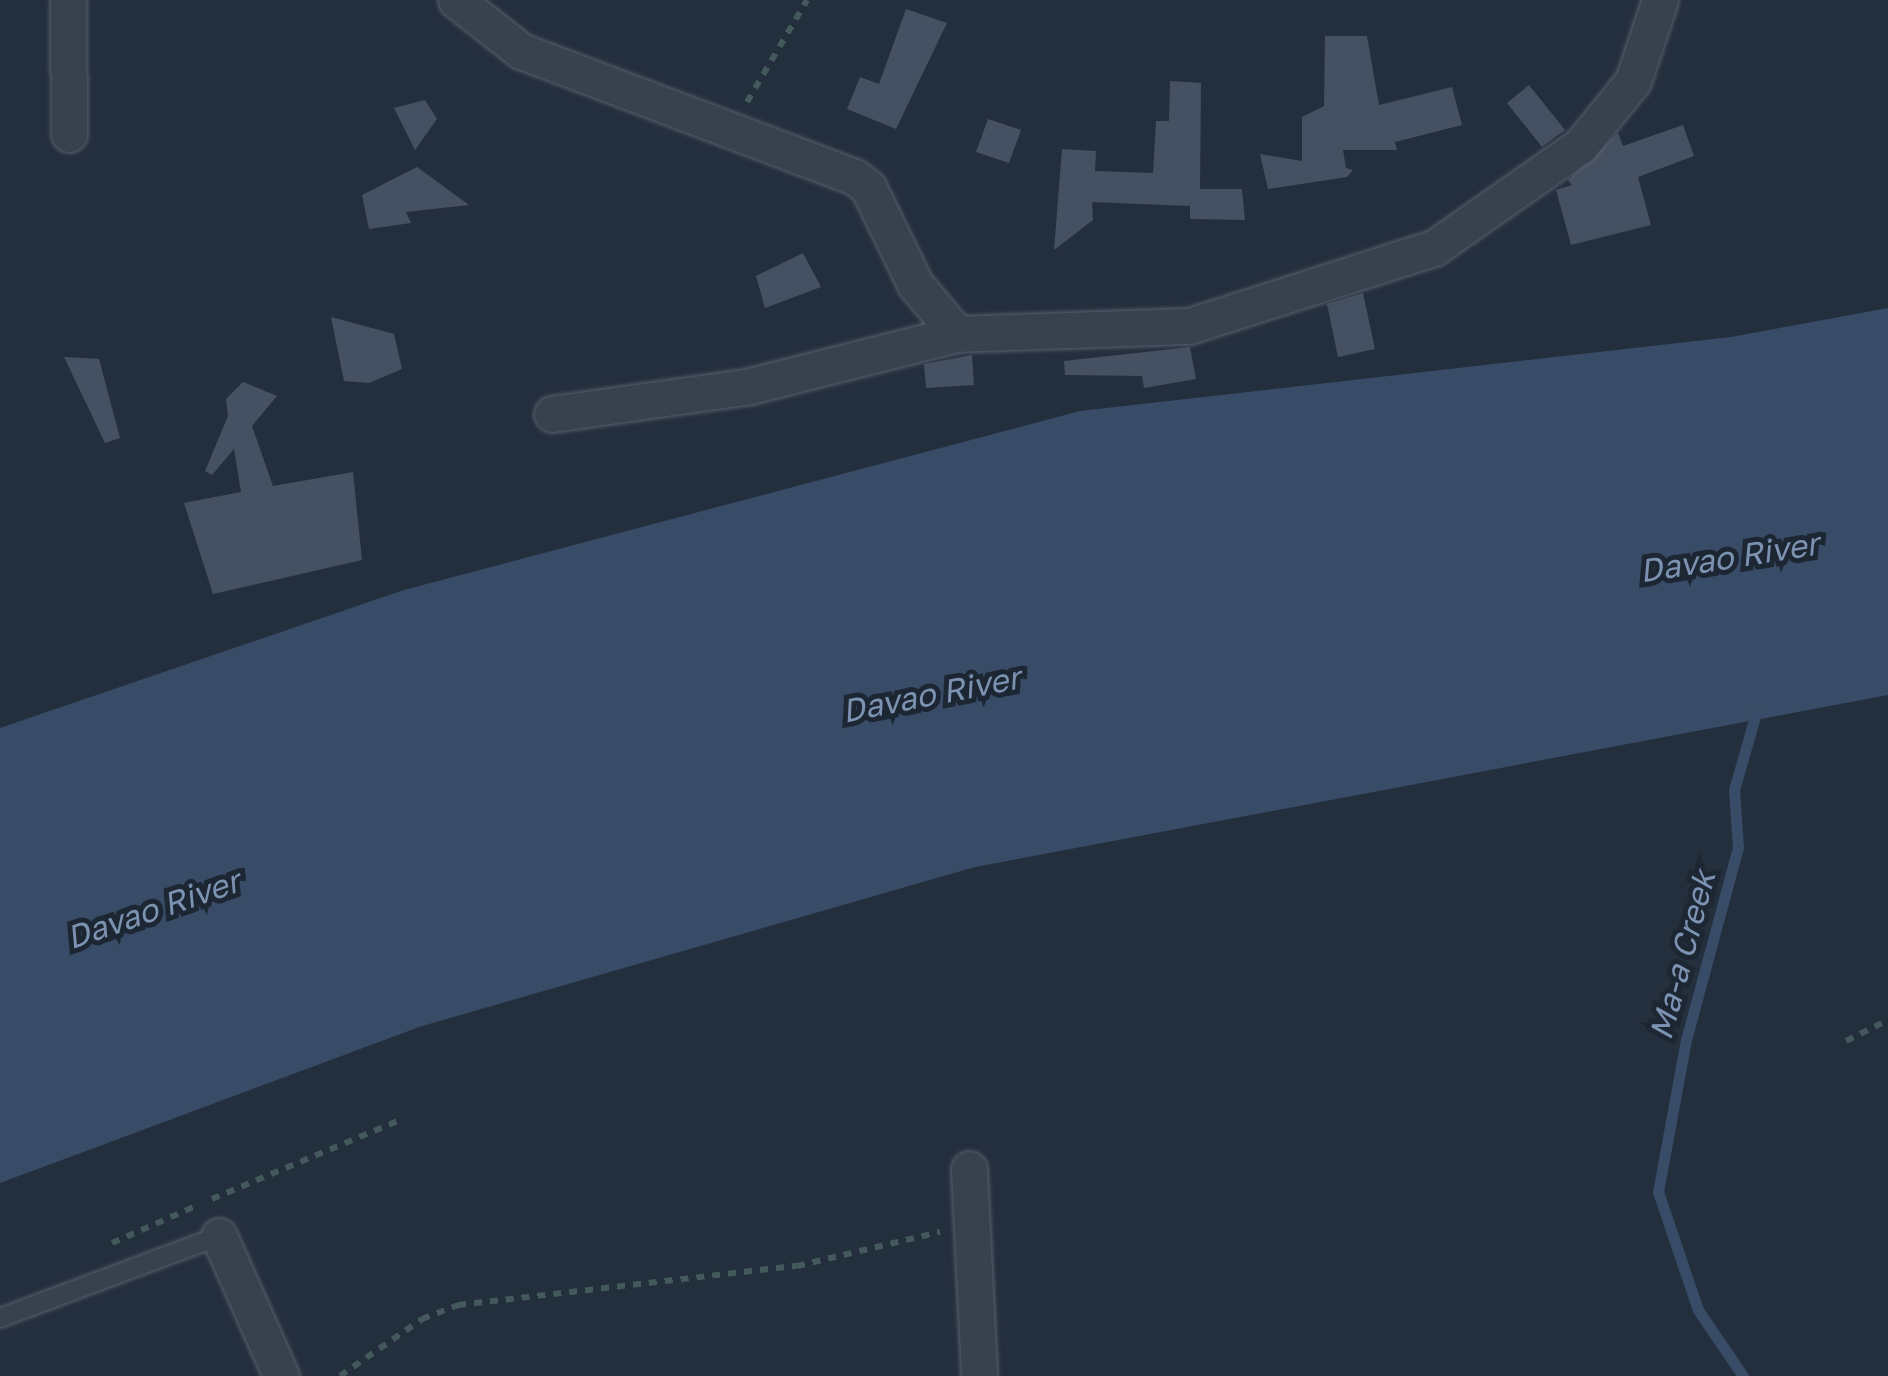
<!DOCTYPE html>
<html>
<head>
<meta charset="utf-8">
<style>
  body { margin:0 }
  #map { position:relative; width:1888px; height:1376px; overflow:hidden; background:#242f3e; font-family:"Golos Text",sans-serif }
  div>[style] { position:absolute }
  .water>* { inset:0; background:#394c67 }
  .stream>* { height:11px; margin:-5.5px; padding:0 5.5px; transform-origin:5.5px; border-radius:5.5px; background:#394c67 }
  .building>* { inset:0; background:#455162 }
  .path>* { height:6px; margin-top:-3px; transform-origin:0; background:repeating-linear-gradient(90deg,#44595c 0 8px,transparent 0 16px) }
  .roads { filter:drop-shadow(0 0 2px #565f6c) drop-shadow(0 0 2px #565f6c) }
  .lane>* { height:18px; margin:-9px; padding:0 9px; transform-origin:9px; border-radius:9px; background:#38414e }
  .street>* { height:35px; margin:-17.5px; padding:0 17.5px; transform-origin:17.5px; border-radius:17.5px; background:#38414e }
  span { translate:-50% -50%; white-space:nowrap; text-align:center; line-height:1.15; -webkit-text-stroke:10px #1d2633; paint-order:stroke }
  .water-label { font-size:32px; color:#7c92b1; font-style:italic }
</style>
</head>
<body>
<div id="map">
  <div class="water">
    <i style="clip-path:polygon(1888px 308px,1888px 695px,975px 867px,422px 1026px,0 1183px,0 728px,404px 590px,1080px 411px,1731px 337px)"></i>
  </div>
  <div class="stream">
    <i style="left:1743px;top:1376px;width:80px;rotate:-124.3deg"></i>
    <i style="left:1698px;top:1310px;width:125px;rotate:-108.7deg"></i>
    <i style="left:1658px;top:1192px;width:155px;rotate:-79.6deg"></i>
    <i style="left:1686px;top:1040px;width:200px;rotate:-74.9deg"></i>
    <i style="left:1738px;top:847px;width:57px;rotate:-94deg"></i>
    <i style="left:1734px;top:790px;width:84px;rotate:-74.1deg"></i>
  </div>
  <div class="building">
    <i style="clip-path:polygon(906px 9px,947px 23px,896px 129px,847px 109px,860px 77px,879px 84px)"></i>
    <i style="clip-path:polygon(1325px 36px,1367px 36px,1379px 105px,1452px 87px,1462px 125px,1395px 142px,1397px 150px,1343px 150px,1346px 168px,1353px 170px,1347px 177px,1268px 189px,1260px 154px,1302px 161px,1302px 117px,1324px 106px)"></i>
    <i style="clip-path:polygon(1170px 81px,1201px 83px,1200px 189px,1242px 189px,1245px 220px,1190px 219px,1190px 206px,1092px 202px,1093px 220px,1054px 250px,1062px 149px,1096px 151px,1095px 171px,1153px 173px,1156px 121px,1169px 121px)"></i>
    <i style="clip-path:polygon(1529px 85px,1565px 130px,1542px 147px,1507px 103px)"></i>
    <i style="clip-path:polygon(425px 100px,437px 119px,415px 150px,394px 108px)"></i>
    <i style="clip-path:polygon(988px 119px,1021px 130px,1009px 163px,976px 152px)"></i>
    <i style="clip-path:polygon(1683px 125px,1694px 156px,1638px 177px,1651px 225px,1571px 245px,1556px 190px,1572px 185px,1568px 180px,1618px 133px,1623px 146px)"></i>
    <i style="clip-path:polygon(417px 167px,469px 205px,406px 212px,411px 223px,369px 229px,362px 195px)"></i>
    <i style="clip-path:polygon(803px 253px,821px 287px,765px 308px,756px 276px)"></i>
    <i style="clip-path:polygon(1363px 293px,1375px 349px,1338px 357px,1327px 304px)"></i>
    <i style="clip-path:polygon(331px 317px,394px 334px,402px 369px,369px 383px,344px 381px)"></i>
    <i style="clip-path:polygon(1190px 347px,1196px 379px,1144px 388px,1142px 376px,1065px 375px,1064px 361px)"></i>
    <i style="clip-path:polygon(972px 355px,974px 385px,926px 388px,924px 364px)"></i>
    <i style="clip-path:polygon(64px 357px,99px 359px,120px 438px,105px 443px)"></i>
    <i style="clip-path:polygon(243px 382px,277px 396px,252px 426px,273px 486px,353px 472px,362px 560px,213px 594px,184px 503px,241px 492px,234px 449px,212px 475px,205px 471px,228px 416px,226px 399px)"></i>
  </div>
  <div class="path">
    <i style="left:747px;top:102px;width:118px;rotate:-59.5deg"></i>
    <i style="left:1846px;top:1041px;width:47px;rotate:-26.6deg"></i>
    <i style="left:212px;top:1199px;width:204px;rotate:-22.8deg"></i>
    <i style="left:112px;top:1243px;width:92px;rotate:-23.8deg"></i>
    <i style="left:340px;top:1376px;width:100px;rotate:-34.8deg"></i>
    <i style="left:422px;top:1319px;width:39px;rotate:-21deg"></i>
    <i style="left:458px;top:1305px;width:341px;rotate:-6.6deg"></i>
    <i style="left:797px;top:1266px;width:147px;rotate:-13.4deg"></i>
  </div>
  <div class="roads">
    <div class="lane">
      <i style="left:0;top:1318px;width:234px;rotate:-20.5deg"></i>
    </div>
    <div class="street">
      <i style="left:68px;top:0;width:134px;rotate:89.6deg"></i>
      <i style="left:456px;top:0;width:83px;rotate:38.1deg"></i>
      <i style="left:521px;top:51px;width:357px;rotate:20.7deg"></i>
      <i style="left:855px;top:177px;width:16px;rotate:38deg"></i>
      <i style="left:868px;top:187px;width:108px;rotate:64.1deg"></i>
      <i style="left:915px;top:284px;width:65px;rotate:50deg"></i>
      <i style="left:552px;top:414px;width:200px;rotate:-8deg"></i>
      <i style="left:750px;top:386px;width:213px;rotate:-14.1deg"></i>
      <i style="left:957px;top:334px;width:232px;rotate:-2deg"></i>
      <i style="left:1189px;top:326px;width:257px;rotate:-17.7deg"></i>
      <i style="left:1434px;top:248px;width:179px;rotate:-35deg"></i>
      <i style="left:1581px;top:145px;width:82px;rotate:-50.9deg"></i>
      <i style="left:1633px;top:81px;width:85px;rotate:-71.6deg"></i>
      <i style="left:969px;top:1169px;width:207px;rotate:87.2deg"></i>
      <i style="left:219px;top:1236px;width:153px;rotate:66.1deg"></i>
    </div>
  </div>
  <div class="water-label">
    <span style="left:1729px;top:557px;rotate:-9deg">Davao River</span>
    <span style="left:931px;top:694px;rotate:-11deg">Davao River</span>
    <span style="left:153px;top:909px;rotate:-19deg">Davao River</span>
    <span style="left:1682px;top:955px;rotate:-75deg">Ma-a Creek</span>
  </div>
</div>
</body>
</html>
